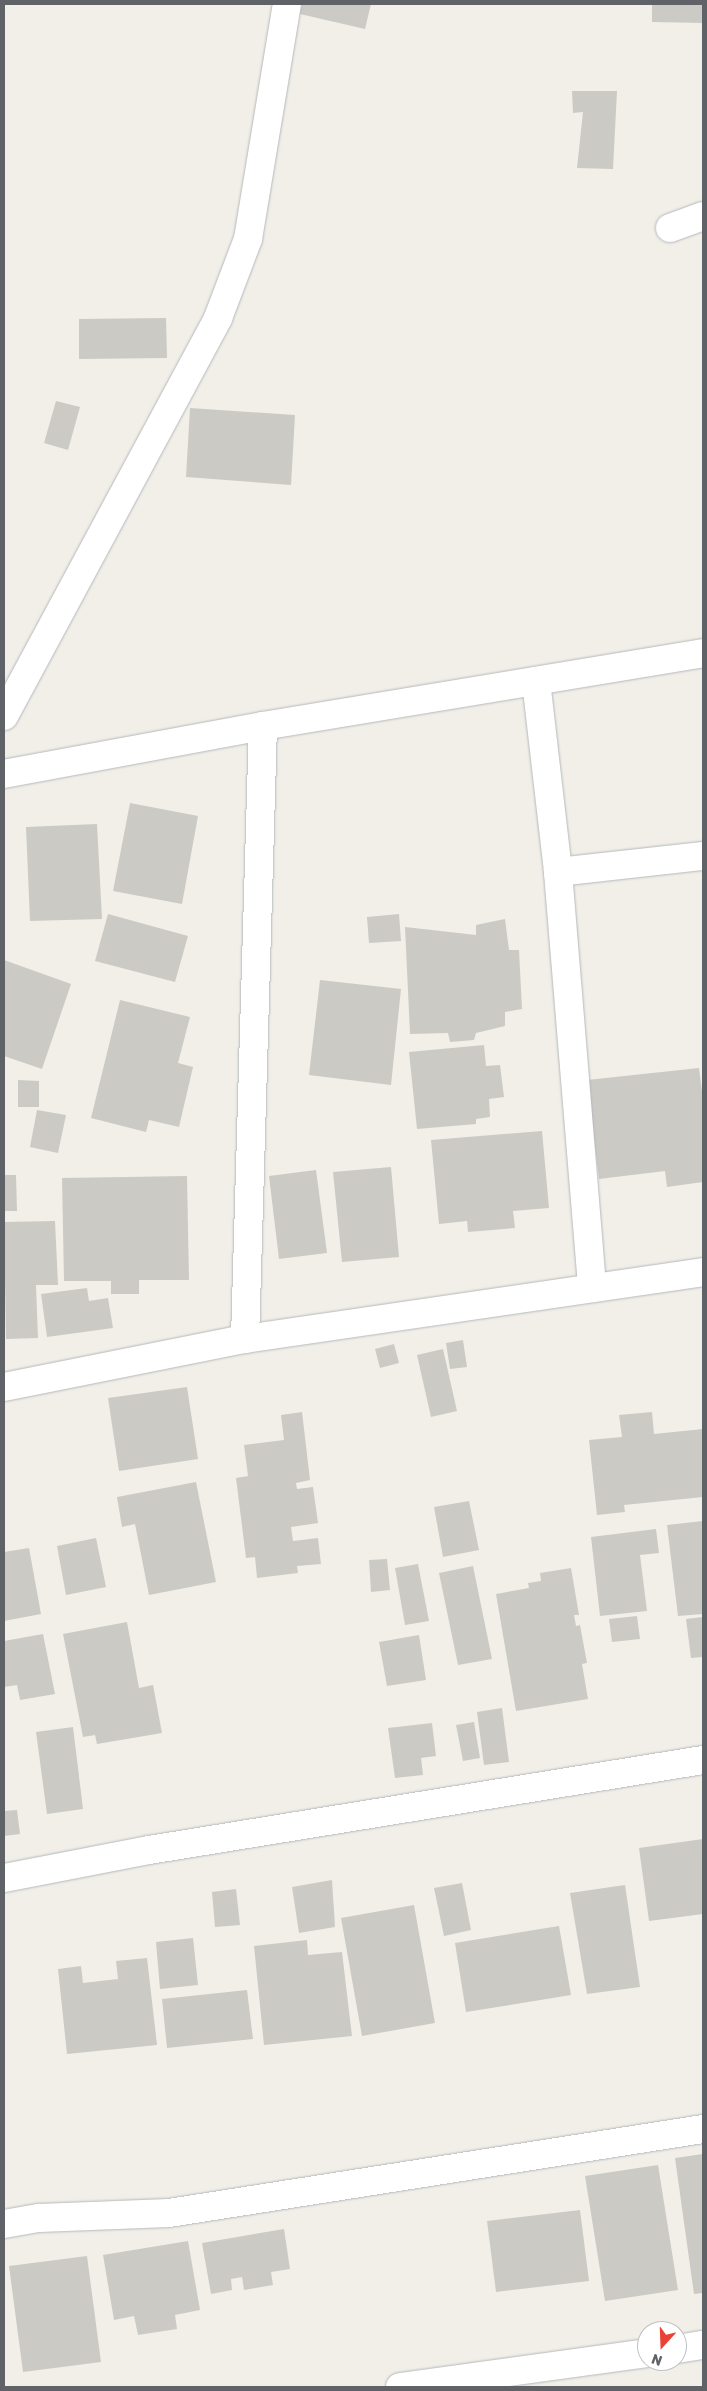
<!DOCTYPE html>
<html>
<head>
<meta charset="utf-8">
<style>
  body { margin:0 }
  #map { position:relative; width:707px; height:2391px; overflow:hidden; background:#f1efe8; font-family:Rubik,sans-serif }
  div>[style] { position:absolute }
  .building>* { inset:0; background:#cccac5 }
  .roads { filter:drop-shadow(0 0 1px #b5b8bc) drop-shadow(0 0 1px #b5b8bc) }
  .minor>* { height:28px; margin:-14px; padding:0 14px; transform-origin:14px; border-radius:14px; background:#fff }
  span { translate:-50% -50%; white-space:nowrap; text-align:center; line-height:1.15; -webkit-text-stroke:5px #fff; paint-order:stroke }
  .frame { position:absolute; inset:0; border:5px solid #5f6368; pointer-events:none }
  .north { position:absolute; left:637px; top:2321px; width:50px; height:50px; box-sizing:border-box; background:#fff; border:1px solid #bfc1c3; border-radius:50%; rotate:200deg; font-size:14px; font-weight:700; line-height:20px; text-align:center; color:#5f6368 }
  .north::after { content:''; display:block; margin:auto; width:18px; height:22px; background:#ea4335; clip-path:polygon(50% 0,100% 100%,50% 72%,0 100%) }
</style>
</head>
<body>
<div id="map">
  <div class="building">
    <i style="clip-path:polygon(302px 4px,371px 4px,365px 29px,300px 14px)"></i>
    <i style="clip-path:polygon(652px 4px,703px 4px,703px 23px,652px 22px)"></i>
    <i style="clip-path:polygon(572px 91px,617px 91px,613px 169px,577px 168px,583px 112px,573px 113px)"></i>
    <i style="clip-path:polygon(166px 318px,167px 358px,79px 359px,79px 319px)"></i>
    <i style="clip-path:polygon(56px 401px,80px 407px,68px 450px,44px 443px)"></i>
    <i style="clip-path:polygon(190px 408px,295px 415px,291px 485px,186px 477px)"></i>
    <i style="clip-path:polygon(130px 803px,198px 816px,182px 904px,113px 891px)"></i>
    <i style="clip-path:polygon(97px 824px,102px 919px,30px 921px,26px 827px)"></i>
    <i style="clip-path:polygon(108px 914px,188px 936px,175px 982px,95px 961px)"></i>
    <i style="clip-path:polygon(399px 914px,401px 941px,369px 943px,367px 917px)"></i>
    <i style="clip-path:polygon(505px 919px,509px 950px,519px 950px,522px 1009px,505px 1012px,505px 1026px,476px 1033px,474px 1040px,450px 1042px,448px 1033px,410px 1034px,405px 927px,476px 935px,476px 925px)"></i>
    <i style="clip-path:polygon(4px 960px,71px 984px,42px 1069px,4px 1056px)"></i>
    <i style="clip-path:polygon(320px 980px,401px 989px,391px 1085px,309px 1075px)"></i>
    <i style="clip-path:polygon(120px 1000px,190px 1017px,178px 1063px,193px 1067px,179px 1127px,149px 1120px,146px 1132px,91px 1118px)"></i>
    <i style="clip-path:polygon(484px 1045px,486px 1066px,500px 1065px,504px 1097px,489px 1099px,490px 1117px,476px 1119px,476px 1124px,417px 1129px,409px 1052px)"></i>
    <i style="clip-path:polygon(699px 1068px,703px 1099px,703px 1182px,667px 1187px,665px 1171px,599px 1179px,587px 1080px)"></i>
    <i style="clip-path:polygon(18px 1080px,39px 1081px,39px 1107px,18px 1107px)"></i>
    <i style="clip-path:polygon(37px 1110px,66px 1115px,58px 1153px,30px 1147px)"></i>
    <i style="clip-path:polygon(542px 1131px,549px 1208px,513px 1211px,515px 1228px,468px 1232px,467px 1221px,439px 1224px,431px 1140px)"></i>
    <i style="clip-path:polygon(391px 1167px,399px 1257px,342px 1262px,333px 1172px)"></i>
    <i style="clip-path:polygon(316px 1170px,327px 1253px,279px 1259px,269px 1176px)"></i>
    <i style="clip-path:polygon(4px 1175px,16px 1175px,17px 1211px,4px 1211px)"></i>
    <i style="clip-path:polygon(187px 1176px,189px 1280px,139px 1280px,139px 1294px,111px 1294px,111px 1281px,64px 1281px,62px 1178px)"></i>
    <i style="clip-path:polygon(55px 1221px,58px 1285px,36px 1285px,38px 1338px,6px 1339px,4px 1222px)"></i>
    <i style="clip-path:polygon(87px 1288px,89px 1301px,108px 1298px,113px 1328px,47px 1337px,41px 1294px)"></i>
    <i style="clip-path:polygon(463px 1340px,467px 1367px,450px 1369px,446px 1343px)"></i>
    <i style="clip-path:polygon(394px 1344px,399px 1363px,380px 1368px,375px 1349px)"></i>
    <i style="clip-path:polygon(443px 1349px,457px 1411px,431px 1417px,417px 1355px)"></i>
    <i style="clip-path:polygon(187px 1387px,198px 1459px,119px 1471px,108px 1398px)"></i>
    <i style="clip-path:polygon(302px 1412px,310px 1480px,296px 1483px,297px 1489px,313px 1487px,318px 1523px,291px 1527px,293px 1541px,318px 1538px,321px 1564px,297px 1566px,298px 1573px,257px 1578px,255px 1557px,246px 1558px,236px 1478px,248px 1476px,244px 1445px,284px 1440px,281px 1415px)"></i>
    <i style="clip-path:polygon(652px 1412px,654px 1434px,703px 1429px,703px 1497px,624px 1505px,625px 1512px,597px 1515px,589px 1440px,622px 1437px,619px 1415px)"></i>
    <i style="clip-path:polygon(196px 1482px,216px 1582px,149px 1595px,135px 1524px,122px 1527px,117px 1497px)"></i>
    <i style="clip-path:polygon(469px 1501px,479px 1550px,443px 1557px,434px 1507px)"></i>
    <i style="clip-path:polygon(703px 1521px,703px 1614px,678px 1616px,667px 1525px)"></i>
    <i style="clip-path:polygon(656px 1529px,659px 1553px,640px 1555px,647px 1611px,600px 1616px,591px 1537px)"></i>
    <i style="clip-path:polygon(96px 1538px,106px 1587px,66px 1595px,57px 1546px)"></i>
    <i style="clip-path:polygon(29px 1548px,41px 1614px,4px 1621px,4px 1552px)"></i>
    <i style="clip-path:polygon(387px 1559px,390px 1590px,371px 1592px,369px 1560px)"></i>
    <i style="clip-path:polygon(418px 1564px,429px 1621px,405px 1625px,395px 1568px)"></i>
    <i style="clip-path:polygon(473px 1566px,492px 1659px,458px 1665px,439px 1573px)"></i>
    <i style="clip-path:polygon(571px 1568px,579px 1615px,574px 1615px,576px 1626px,580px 1625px,587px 1663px,582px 1664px,588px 1699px,516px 1711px,496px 1594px,529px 1588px,528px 1583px,541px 1581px,540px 1573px)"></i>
    <i style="clip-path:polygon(637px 1616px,640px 1639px,612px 1642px,609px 1619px)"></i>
    <i style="clip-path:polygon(703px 1617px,703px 1657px,691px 1658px,686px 1619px)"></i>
    <i style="clip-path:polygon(127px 1622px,139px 1688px,153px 1685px,162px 1733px,97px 1744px,95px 1735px,83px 1737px,63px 1634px)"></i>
    <i style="clip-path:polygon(43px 1634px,55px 1694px,20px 1700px,17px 1685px,4px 1687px,4px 1641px)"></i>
    <i style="clip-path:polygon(419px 1635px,426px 1680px,387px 1686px,379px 1642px)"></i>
    <i style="clip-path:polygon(502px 1708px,509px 1762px,484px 1765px,477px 1712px)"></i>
    <i style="clip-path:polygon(474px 1722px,480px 1758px,463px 1761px,456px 1725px)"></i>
    <i style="clip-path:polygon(432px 1723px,436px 1756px,421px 1758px,423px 1775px,395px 1778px,388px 1728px)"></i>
    <i style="clip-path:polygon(73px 1727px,83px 1809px,47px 1814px,36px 1732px)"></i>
    <i style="clip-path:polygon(17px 1810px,20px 1834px,4px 1836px,4px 1811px)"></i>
    <i style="clip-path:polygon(703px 1839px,703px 1914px,649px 1921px,639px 1848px)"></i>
    <i style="clip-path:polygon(332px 1880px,335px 1927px,299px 1933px,292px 1887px)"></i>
    <i style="clip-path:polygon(462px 1883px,471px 1930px,444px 1936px,434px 1888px)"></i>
    <i style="clip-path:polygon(625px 1885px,640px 1987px,587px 1994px,570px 1893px)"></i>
    <i style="clip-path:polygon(236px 1889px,240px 1925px,215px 1927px,212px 1892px)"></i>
    <i style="clip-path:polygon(414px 1905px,435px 2023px,362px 2036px,341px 1918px)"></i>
    <i style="clip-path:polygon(559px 1926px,571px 1995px,466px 2012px,455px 1943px)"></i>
    <i style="clip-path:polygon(193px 1938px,198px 1985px,160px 1989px,156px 1942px)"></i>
    <i style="clip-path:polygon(307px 1940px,308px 1955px,342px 1952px,352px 2036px,264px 2045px,254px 1946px)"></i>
    <i style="clip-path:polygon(147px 1958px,157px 2045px,67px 2054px,58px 1969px,81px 1966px,83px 1983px,118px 1979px,116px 1961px)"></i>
    <i style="clip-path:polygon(247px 1990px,253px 2039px,167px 2048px,162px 1999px)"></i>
    <i style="clip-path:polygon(703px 2154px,703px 2293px,694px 2294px,675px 2158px)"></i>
    <i style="clip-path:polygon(658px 2165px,678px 2290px,605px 2301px,585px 2176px)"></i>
    <i style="clip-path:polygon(580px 2210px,589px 2281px,496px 2292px,487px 2221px)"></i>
    <i style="clip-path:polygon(284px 2229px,290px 2269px,271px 2272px,273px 2285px,244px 2290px,242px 2277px,231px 2279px,232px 2290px,211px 2294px,202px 2243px)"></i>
    <i style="clip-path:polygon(188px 2241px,200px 2310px,175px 2315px,177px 2329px,138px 2335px,134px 2316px,114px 2320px,103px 2255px)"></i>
    <i style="clip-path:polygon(87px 2256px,101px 2362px,23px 2372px,9px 2266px)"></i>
  </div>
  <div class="roads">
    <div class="minor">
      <i style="left:670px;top:228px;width:35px;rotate:-20deg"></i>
      <i style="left:536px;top:681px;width:192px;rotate:83.4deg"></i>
      <i style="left:558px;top:872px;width:417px;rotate:85.3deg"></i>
      <i style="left:4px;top:716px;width:452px;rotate:-61.7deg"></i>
      <i style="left:218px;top:318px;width:85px;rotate:-69.2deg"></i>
      <i style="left:248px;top:239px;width:238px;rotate:-80.6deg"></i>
      <i style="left:4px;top:774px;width:263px;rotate:-10.5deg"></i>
      <i style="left:263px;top:726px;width:446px;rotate:-9.4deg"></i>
      <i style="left:558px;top:872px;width:146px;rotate:-6.3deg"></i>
      <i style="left:245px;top:1339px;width:613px;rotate:-88.32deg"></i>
      <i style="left:4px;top:1387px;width:246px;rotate:-11.3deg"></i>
      <i style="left:245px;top:1339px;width:463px;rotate:-8.3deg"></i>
      <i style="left:4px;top:1878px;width:148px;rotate:-10.9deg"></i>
      <i style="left:149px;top:1850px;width:561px;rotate:-9.23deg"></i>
      <i style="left:4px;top:2224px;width:36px;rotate:-10deg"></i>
      <i style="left:39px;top:2218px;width:130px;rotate:-2.2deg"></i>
      <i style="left:169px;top:2213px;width:541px;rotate:-8.94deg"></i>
      <i style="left:677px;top:2349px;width:26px;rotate:-9deg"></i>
      <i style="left:400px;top:2387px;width:249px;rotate:-7.8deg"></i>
    </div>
  </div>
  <div class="frame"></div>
  <div class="north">N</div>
</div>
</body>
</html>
